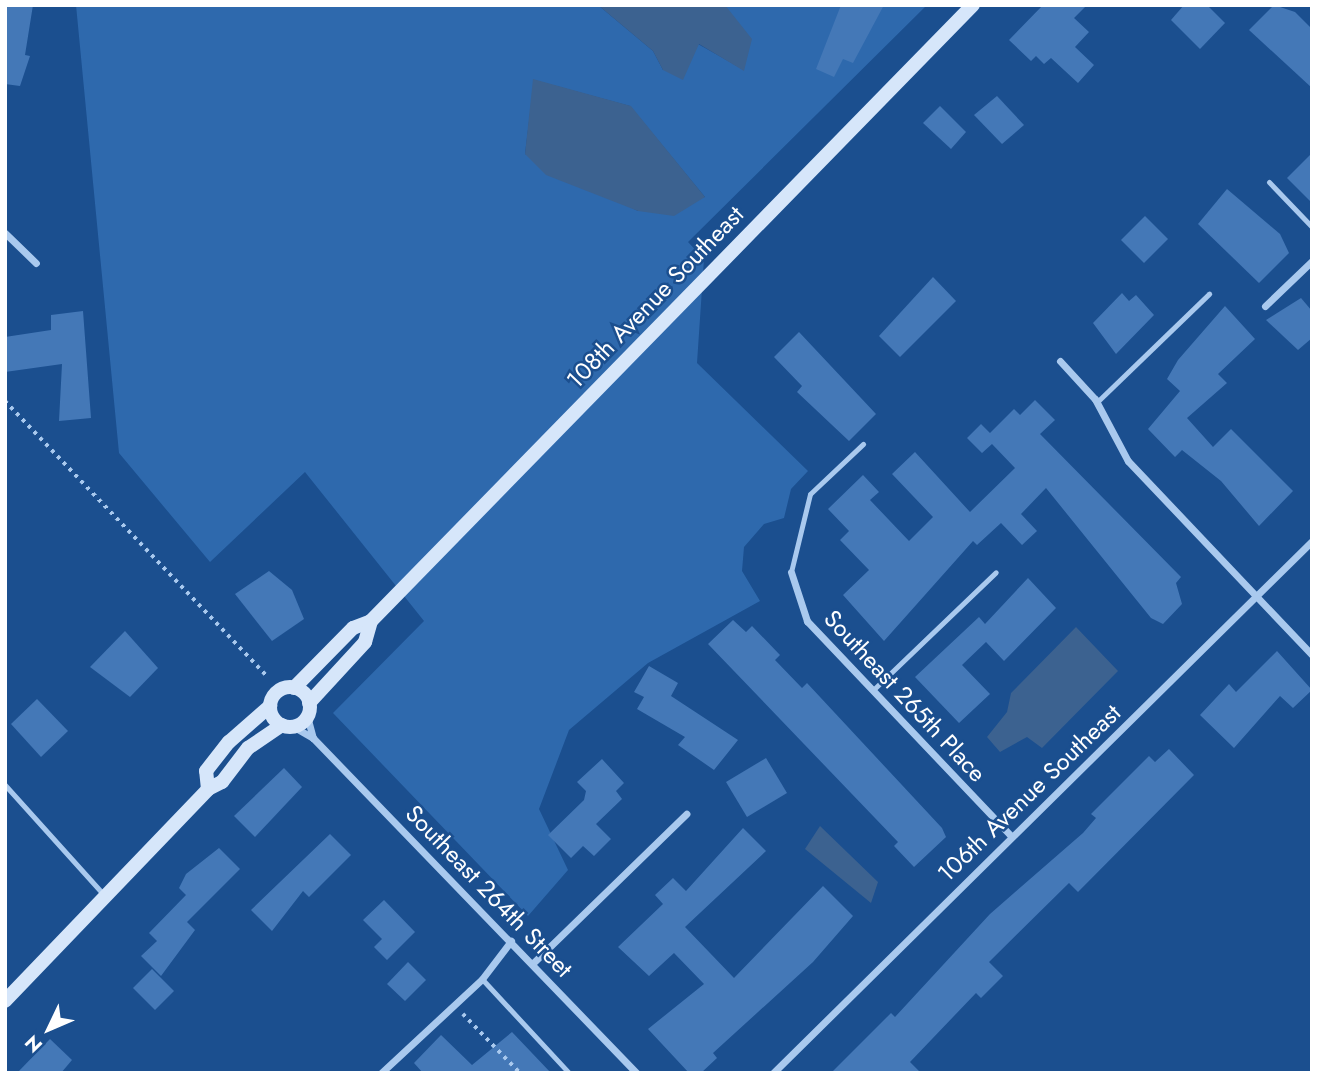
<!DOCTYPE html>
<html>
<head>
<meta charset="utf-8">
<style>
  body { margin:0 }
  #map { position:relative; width:1317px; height:1078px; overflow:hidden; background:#1b4f8f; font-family:Jost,sans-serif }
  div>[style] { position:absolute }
  .green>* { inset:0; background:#2e69ad }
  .water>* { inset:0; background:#3c6290 }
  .building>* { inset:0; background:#4478b7 }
  .path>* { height:3.5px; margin-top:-1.75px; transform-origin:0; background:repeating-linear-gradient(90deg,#a9c9ee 0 3.5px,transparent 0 8.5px) }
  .lane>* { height:5px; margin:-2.5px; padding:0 2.5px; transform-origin:2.5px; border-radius:2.5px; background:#a9c9ee }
  .street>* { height:7px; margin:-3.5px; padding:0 3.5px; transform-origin:3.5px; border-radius:3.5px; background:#a9c9ee }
  .secondary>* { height:14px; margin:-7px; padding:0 7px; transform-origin:7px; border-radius:7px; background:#d6e6fa }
  .secondary>.ring { margin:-7px; padding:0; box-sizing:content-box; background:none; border:14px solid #d6e6fa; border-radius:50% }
  span { translate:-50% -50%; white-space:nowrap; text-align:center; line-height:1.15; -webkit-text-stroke:5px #1b4f8f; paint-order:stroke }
  .street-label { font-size:24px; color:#fff }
  .frame { position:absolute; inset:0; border:7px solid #fff; pointer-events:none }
  .north { position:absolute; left:14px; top:994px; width:70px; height:70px; -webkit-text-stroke:5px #1b4f8f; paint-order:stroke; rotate:226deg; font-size:19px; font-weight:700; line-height:28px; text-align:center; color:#fff }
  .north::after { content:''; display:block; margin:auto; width:24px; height:32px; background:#fff; clip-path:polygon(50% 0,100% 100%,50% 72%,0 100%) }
</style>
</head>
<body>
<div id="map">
  <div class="green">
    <i style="clip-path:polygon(evenodd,76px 5px,598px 5px,653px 51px,663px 70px,698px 44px,744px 70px,725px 5px,927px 5px,688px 242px,704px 259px,697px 363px,808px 471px,791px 489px,784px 518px,764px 524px,744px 547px,742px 571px,760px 601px,648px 663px,569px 730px,539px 809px,568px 870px,528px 916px,333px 713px,424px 621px,305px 472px,210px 562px,119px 453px,76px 5px,534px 80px,630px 106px,705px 197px,638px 211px,525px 154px,534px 80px)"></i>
  </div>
  <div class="water">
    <i style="clip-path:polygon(598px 5px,725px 5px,752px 39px,744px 71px,699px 44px,683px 80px,663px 70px,653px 51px)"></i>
    <i style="clip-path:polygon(533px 79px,631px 106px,705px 197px,674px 216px,638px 211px,546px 175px,525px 154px)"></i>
    <i style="clip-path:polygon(1076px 627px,1118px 671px,1042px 748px,1027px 737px,1000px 752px,987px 737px,1007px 712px,1011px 693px)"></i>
    <i style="clip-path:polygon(820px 826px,878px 882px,871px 903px,805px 849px)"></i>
  </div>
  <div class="building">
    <i style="clip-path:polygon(5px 5px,33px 5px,25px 55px,30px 56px,20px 86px,5px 84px)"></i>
    <i style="clip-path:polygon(841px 5px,884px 5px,853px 63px,843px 59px,834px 77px,816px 69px)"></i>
    <i style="clip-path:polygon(1043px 5px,1087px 5px,1074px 18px,1089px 32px,1075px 47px,1094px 65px,1078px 83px,1051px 58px,1044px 64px,1036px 56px,1031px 61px,1009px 40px)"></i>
    <i style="clip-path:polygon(1184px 5px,1207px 5px,1225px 23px,1200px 49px,1171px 20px)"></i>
    <i style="clip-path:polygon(1274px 5px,1295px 12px,1312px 29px,1312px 88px,1249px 30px)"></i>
    <i style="clip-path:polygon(997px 96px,1024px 125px,1002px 144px,974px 115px)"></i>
    <i style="clip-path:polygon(940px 106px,966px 132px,951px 149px,923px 123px)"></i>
    <i style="clip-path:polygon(1312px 153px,1312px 203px,1287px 178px)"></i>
    <i style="clip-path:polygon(1227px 189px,1280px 234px,1289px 253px,1259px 283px,1198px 224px)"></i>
    <i style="clip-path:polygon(1145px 216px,1168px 239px,1144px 263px,1121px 240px)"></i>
    <i style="clip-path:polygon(933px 277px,956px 301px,900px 357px,879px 336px)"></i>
    <i style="clip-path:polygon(1122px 293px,1129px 301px,1136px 295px,1154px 315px,1116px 354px,1093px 323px)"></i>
    <i style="clip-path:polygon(1301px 298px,1312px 311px,1312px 338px,1298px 350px,1266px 320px)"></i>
    <i style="clip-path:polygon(1225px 306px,1255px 339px,1218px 374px,1227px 383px,1187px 418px,1213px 447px,1231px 429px,1293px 491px,1259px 526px,1221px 481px,1182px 450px,1175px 457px,1148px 429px,1180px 391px,1167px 379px,1178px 360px)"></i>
    <i style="clip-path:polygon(83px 311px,91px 418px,59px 421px,62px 364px,5px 372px,5px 337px,51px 330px,51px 315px)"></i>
    <i style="clip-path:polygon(799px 332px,876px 414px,849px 441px,797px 392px,802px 386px,774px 357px)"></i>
    <i style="clip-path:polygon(1035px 400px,1055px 420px,1040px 434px,1181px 577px,1176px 583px,1182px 604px,1163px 624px,1151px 618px,1046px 488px,1021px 514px,1037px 531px,1022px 545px,1001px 523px,977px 545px,973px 541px,884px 641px,843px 595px,869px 570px,840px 540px,849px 531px,828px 509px,863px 475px,879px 492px,870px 500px,909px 541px,933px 517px,892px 474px,915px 452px,970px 512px,1015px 468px,992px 444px,982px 453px,967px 438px,981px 424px,990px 433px,1014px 409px,1020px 415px)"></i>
    <i style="clip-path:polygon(269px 571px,292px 590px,304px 619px,272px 641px,235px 594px)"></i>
    <i style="clip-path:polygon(1028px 578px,1056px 608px,1004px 661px,986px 642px,962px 665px,990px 694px,959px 723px,915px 677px,979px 617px,985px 624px)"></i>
    <i style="clip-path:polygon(733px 620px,746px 632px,752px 626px,780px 655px,775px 660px,802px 688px,807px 683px,942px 828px,946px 837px,914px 867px,894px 846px,898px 842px,708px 644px)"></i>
    <i style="clip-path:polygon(125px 631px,158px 668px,130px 697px,90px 667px)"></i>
    <i style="clip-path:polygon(1277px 651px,1312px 690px,1293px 708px,1280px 696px,1234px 748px,1200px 715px,1229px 684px,1236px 692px)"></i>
    <i style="clip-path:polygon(649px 666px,678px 683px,671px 696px,738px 740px,714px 770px,678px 745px,685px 737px,637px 709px,644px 697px,634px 692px)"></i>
    <i style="clip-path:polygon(37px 699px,68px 731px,41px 757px,11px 724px)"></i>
    <i style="clip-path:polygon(1169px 749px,1194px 775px,1078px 892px,1069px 883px,989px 962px,1003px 976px,981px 998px,976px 993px,910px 1062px,921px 1073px,831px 1073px,891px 1013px,895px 1017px,990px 914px,1083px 833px,1096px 818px,1091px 814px,1149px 756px,1155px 762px)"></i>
    <i style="clip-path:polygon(766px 758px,787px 793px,747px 817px,726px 782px)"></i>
    <i style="clip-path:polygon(602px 759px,624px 783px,616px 791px,622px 799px,596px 824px,611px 839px,594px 856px,583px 846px,571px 858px,548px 835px,584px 800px,586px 791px,577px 782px)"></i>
    <i style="clip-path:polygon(284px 768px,302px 787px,255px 837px,234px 816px)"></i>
    <i style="clip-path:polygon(743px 828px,766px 851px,685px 927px,734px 978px,823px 886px,853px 916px,813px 962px,713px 1053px,717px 1058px,701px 1073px,689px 1073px,648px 1029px,704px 984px,674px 953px,649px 976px,618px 947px,663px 904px,655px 895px,673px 878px,686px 891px)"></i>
    <i style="clip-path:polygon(330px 834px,351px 855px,309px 897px,303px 891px,272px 931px,251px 910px)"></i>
    <i style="clip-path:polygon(219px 848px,240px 869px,187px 922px,195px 930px,161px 976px,141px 956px,157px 941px,149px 933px,186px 895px,179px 888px,186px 874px)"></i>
    <i style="clip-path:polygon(384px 900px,415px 932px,387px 960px,374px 947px,382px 939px,363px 920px)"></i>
    <i style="clip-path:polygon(408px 962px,426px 980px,405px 1001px,387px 984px)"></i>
    <i style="clip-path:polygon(152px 969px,174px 991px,155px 1010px,133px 988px)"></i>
    <i style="clip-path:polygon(512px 1032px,551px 1073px,423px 1073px,414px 1063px,441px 1035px,472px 1065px)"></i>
    <i style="clip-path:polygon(50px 1039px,72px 1060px,61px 1073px,17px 1073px)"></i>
  </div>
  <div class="path">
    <i style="left:5px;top:401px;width:380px;rotate:46.4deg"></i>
    <i style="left:463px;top:1014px;width:82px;rotate:46deg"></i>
  </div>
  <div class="lane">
    <i style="left:1269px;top:182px;width:62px;rotate:46.3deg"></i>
    <i style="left:1097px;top:402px;width:156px;rotate:-44deg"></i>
    <i style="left:791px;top:572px;width:80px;rotate:-76.3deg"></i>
    <i style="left:810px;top:494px;width:73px;rotate:-43.3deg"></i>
    <i style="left:873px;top:690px;width:170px;rotate:-43.8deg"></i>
    <i style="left:5px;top:785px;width:148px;rotate:48deg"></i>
    <i style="left:482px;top:979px;width:128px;rotate:47.2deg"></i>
  </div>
  <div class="street">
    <i style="left:5px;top:233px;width:43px;rotate:44.1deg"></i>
    <i style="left:1265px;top:306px;width:65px;rotate:-43.8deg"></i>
    <i style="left:1060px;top:361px;width:52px;rotate:47.4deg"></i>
    <i style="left:1095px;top:399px;width:70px;rotate:62deg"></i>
    <i style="left:1128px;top:461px;width:267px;rotate:46.5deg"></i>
    <i style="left:791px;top:572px;width:52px;rotate:71.9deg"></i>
    <i style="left:807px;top:621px;width:296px;rotate:46.5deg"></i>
    <i style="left:307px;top:716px;width:23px;rotate:75deg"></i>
    <i style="left:294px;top:727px;width:22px;rotate:30deg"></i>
    <i style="left:313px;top:738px;width:466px;rotate:46deg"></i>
    <i style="left:533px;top:963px;width:214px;rotate:-44.2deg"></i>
    <i style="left:381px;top:1073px;width:138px;rotate:-42.9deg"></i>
    <i style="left:482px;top:979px;width:48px;rotate:-52.7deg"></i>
    <i style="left:773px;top:1073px;width:757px;rotate:-44.63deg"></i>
  </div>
  <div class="secondary">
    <i class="ring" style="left:270px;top:687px;width:26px;height:26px"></i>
    <i style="left:294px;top:688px;width:84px;rotate:-45.5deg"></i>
    <i style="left:353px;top:628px;width:19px;rotate:-21deg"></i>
    <i style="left:371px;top:621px;width:861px;rotate:-45.66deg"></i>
    <i style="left:309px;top:703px;width:83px;rotate:-47.4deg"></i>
    <i style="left:365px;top:642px;width:22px;rotate:-74deg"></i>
    <i style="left:208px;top:789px;width:18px;rotate:-96deg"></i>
    <i style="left:206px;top:771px;width:37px;rotate:-52deg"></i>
    <i style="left:229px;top:742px;width:55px;rotate:-41.3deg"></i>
    <i style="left:5px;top:1001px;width:294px;rotate:-46.2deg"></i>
    <i style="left:208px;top:789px;width:16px;rotate:-27deg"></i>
    <i style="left:222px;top:782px;width:43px;rotate:-52.6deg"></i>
    <i style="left:248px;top:748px;width:41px;rotate:-34.1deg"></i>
  </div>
  <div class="street-label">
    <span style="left:655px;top:297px;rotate:-46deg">108th Avenue Southeast</span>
    <span style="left:905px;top:696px;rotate:47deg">Southeast 265th Place</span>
    <span style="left:1029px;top:793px;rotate:-44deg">106th Avenue Southeast</span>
    <span style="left:489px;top:891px;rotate:46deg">Southeast 264th Street</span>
  </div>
  <div class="frame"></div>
  <div class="north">N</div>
</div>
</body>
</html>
